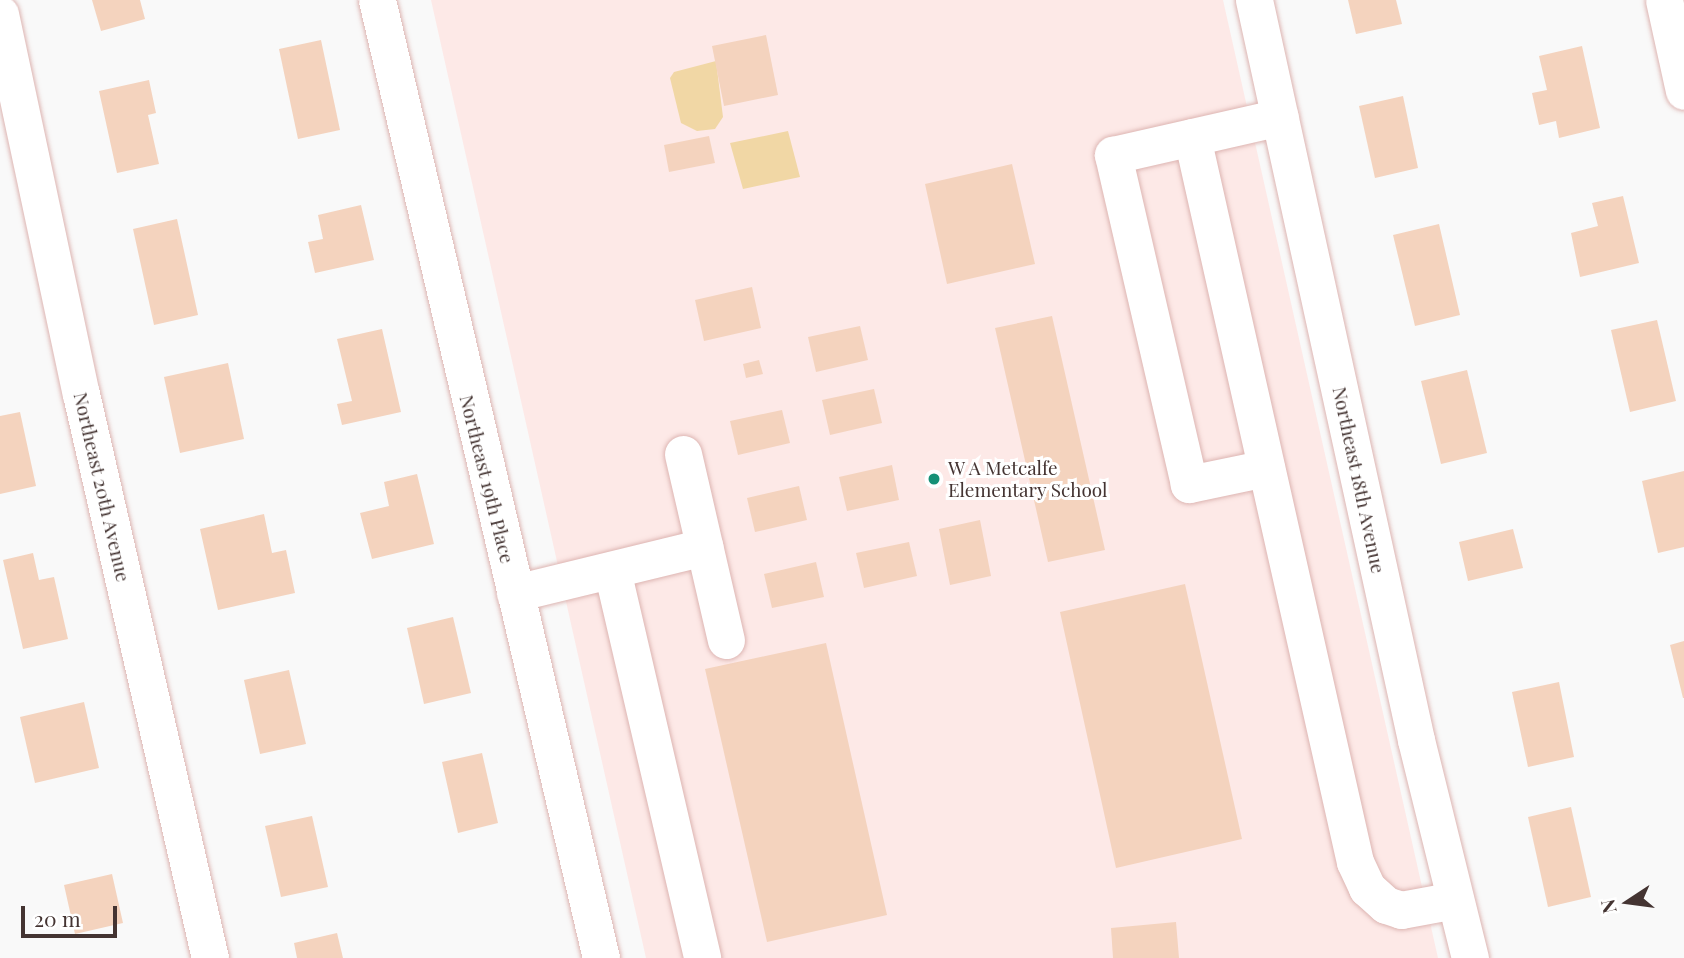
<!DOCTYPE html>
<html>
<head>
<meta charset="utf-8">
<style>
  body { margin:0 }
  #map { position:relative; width:1684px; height:958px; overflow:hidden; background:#f9f9f9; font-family:"Playfair Display",serif }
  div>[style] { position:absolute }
  .built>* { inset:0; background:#fde9e7 }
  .green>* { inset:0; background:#f1d7a5 }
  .building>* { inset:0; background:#f4d3be }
  .roads { filter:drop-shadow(0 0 2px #ddb5b2) drop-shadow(0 0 2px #ddb5b2) }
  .minor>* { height:37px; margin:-18.5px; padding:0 18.5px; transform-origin:18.5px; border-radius:18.5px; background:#fff }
  .dots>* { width:19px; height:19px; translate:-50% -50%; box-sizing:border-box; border:4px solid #fff; border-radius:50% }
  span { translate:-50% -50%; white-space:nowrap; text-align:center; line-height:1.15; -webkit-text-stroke:6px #fff; paint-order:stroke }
  .poi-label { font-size:19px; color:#443432 }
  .left { translate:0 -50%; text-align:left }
  .street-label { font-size:19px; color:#443432 }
  .north { position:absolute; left:1593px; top:867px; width:70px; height:70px; -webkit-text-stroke:5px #fff; paint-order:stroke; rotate:257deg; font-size:19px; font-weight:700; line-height:28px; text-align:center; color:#443432 }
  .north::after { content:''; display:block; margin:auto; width:24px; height:32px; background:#443432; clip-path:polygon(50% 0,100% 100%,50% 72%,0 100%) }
  .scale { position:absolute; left:21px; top:906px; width:96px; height:32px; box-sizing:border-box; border:4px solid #443432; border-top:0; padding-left:9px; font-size:21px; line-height:24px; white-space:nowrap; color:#443432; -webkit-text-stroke:5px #fff; paint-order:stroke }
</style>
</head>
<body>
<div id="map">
  <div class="built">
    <i style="clip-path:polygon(431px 0,1223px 0,1438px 958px,646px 958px)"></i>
  </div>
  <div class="green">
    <i style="clip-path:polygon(716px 61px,723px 117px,715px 129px,697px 131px,681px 123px,670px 78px,674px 72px)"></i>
    <i style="clip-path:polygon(788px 131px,800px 177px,743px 189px,730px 143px)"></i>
  </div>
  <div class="building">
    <i style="clip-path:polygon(92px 0,140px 0,145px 19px,101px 31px)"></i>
    <i style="clip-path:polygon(1348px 0,1396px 0,1402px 24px,1356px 34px)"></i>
    <i style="clip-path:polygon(766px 35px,778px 95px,724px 106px,712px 46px)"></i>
    <i style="clip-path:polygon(321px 40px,340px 130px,298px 139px,279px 49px)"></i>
    <i style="clip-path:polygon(1582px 46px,1600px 128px,1559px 138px,1556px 121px,1539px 125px,1532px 93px,1547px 90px,1539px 56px)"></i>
    <i style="clip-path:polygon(149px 80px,156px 113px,148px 115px,159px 164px,117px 173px,99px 91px)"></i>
    <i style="clip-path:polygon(1403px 96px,1418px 168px,1375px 178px,1359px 106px)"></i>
    <i style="clip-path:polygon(709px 136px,715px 163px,669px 172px,664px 145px)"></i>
    <i style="clip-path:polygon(1012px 164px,1035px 264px,947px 284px,925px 184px)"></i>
    <i style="clip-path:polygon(1623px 196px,1639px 263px,1580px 277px,1571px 233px,1598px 226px,1592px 203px)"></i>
    <i style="clip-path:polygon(361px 205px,374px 260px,315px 273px,308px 242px,323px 239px,318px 215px)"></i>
    <i style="clip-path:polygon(177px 219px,198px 315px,154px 325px,133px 229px)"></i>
    <i style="clip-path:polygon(1439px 224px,1460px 315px,1415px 326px,1393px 235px)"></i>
    <i style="clip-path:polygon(752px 287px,761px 328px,704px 341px,695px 300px)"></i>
    <i style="clip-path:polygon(1052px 316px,1105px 550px,1048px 562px,995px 328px)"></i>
    <i style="clip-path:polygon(1657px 320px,1676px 401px,1630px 412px,1611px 330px)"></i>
    <i style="clip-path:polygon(860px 326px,868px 360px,816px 372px,808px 337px)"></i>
    <i style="clip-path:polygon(382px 329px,401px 412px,342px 425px,337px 404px,352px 401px,337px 339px)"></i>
    <i style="clip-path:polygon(759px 360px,763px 374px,746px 378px,743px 364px)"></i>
    <i style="clip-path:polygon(228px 363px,244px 439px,180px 453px,164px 377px)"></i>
    <i style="clip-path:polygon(1467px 370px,1487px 453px,1441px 464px,1421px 381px)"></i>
    <i style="clip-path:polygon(874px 389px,882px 423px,830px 435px,822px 400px)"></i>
    <i style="clip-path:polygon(782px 410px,790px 443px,738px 455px,730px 421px)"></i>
    <i style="clip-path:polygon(20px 412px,36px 486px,0 494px,0 416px)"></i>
    <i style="clip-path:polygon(892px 465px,899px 500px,847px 511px,839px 477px)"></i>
    <i style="clip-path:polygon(1684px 471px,1684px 547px,1658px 553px,1642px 481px)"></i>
    <i style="clip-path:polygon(417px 474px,434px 544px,372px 559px,360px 513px,389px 506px,384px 482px)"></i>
    <i style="clip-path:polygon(799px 486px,807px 520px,755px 532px,747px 498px)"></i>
    <i style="clip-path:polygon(264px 514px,272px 553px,286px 550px,295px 593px,218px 610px,200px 529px)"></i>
    <i style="clip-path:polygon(980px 520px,991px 576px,950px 585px,939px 529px)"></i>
    <i style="clip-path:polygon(1513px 529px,1523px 568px,1468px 581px,1459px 542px)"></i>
    <i style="clip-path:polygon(909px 542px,917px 576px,864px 588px,856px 553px)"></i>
    <i style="clip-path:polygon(33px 553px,39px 580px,54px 577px,68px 639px,23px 649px,3px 560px)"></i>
    <i style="clip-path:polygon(816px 562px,824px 597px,772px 608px,764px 574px)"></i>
    <i style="clip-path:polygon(1185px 584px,1242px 839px,1116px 868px,1060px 612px)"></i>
    <i style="clip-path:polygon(453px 617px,471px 693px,424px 704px,407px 628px)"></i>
    <i style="clip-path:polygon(1684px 641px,1684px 698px,1683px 698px,1670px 645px)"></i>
    <i style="clip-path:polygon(826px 643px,887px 915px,767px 942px,705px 669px)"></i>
    <i style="clip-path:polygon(289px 670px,306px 744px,260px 754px,244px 680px)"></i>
    <i style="clip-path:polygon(1559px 682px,1574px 757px,1528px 767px,1512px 692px)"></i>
    <i style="clip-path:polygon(84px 702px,99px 768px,35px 783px,20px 717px)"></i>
    <i style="clip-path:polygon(482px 753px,498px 823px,458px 833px,442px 762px)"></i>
    <i style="clip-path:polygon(1571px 807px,1591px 897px,1548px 907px,1528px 817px)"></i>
    <i style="clip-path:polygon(312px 816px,328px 887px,281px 897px,265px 826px)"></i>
    <i style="clip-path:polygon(112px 874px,123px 923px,75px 934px,64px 885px)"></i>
    <i style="clip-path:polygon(1176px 922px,1179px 958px,1113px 958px,1111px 928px)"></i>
    <i style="clip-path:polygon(337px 933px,343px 958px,297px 958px,294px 943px)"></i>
  </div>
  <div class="roads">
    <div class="minor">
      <i style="left:377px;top:0;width:984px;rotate:76.84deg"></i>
      <i style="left:1254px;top:0;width:758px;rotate:77.65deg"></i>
      <i style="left:1416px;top:740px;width:225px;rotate:76.1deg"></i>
      <i style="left:1664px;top:0;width:93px;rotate:77.6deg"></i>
      <i style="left:0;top:14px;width:389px;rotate:78deg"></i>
      <i style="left:81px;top:394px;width:579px;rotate:77.12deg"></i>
      <i style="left:1192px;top:137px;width:743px;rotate:77.33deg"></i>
      <i style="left:1355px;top:862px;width:29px;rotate:65deg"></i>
      <i style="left:1367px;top:888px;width:25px;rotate:42deg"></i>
      <i style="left:1386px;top:905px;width:16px;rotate:18deg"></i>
      <i style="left:1401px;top:910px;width:55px;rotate:-10.5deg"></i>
      <i style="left:683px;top:454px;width:191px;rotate:77deg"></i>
      <i style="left:1266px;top:468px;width:79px;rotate:168.3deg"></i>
      <i style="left:1189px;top:484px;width:338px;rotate:-103deg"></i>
      <i style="left:1113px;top:155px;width:171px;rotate:-12.8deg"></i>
      <i style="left:612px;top:570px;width:398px;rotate:76.9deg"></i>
      <i style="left:515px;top:593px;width:195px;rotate:-13.7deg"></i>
    </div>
  </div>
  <div class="dots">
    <i style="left:934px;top:479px;background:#159076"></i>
  </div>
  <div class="poi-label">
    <span class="left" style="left:948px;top:479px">W A Metcalfe<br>Elementary School</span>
  </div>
  <div class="street-label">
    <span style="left:487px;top:479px;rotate:76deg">Northeast 19th Place</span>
    <span style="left:1359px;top:480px;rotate:78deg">Northeast 18th Avenue</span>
    <span style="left:102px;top:487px;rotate:77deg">Northeast 20th Avenue</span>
  </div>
  <div class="north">N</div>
  <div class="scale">20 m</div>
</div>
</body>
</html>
